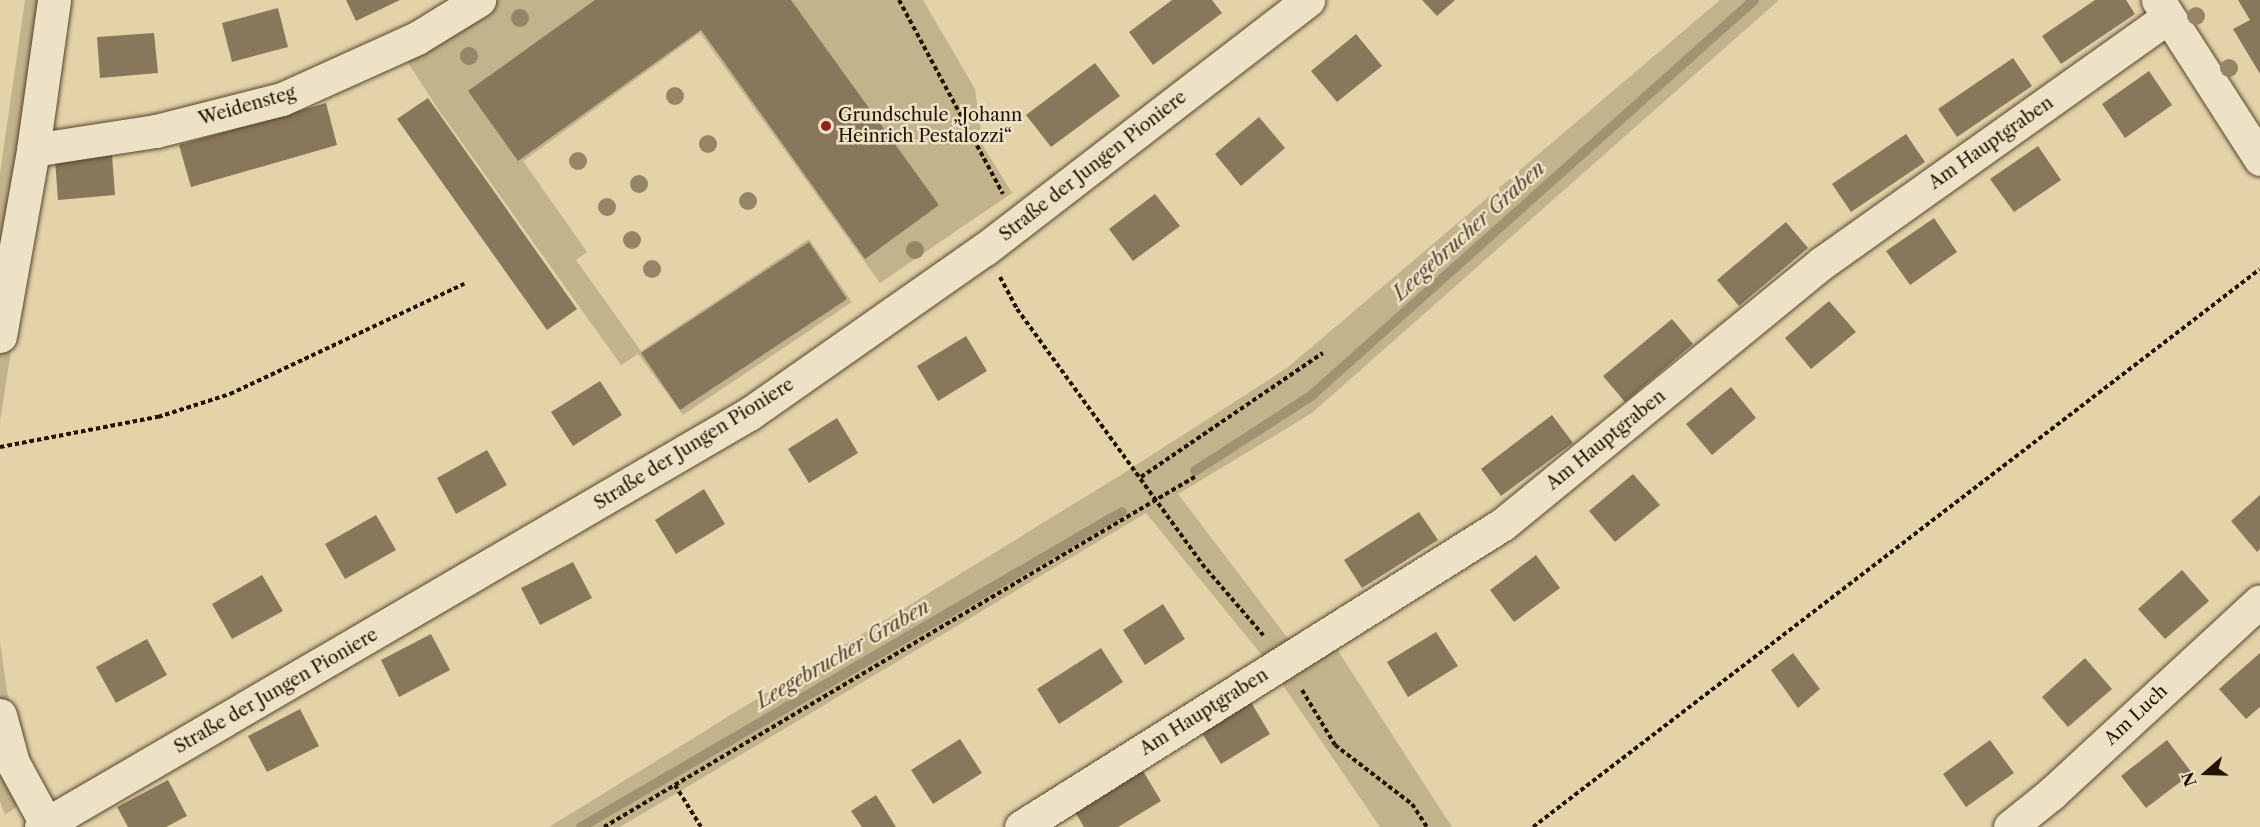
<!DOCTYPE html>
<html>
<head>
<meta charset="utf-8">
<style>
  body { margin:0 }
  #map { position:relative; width:2260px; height:827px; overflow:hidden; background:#e4d3a8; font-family:"Libre Caslon Text",serif }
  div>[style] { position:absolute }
  .green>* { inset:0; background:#c3b38c }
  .stream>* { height:10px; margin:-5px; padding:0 5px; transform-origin:5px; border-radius:5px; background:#a39271 }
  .building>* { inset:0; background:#88775a }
  .path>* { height:4px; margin-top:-2px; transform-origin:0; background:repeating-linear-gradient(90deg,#241405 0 4.5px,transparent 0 7.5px) }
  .roads { filter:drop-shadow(0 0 2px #54442e) drop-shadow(0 0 2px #54442e) }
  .minor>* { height:33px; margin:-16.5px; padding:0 16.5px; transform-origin:16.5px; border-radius:16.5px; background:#ede2c6 }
  .trees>* { width:18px; height:18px; margin:-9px; border-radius:50%; background:#958465 }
  .dots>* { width:16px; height:16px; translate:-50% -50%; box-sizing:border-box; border:3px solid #ede2c6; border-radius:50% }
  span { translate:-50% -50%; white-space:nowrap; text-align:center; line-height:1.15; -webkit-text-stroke:5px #ede2c6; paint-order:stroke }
  .street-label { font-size:18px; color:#241405 }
  .poi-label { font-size:18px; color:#241405 }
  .left { translate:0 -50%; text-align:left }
  .water-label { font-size:20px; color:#574630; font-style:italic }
  .north { position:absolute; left:2176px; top:743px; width:60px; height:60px; -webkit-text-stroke:4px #ede2c6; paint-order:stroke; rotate:250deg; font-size:16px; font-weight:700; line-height:24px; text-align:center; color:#241405 }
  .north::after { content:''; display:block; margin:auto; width:21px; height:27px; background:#241405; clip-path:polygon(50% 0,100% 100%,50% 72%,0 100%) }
</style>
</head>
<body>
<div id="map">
  <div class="green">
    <i style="clip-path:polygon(25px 0,66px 0,0 421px,0 173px)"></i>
    <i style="clip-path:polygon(454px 0,923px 0,975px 89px,983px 146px,1012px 193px,880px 283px,700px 33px,523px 161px,587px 252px,576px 260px,641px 351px,809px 239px,852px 302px,683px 415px,638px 354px,621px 365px,438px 109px,390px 35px)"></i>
    <i style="clip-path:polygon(1720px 0,1779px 0,1312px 413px,1178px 494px,1290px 641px,1320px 623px,1452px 827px,1380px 827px,1265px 659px,1146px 513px,620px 827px,549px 827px,1119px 476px,1287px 368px)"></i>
    <i style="clip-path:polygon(0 642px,7px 691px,19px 742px,40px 790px,5px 815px,0 801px)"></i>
  </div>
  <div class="stream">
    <i style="left:1195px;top:471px;width:138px;rotate:-32.9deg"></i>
    <i style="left:1311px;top:396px;width:594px;rotate:-41.79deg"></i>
    <i style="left:581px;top:827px;width:626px;rotate:-30.21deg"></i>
  </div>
  <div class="building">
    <i style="clip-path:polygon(346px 0,400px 0,356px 21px)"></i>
    <i style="clip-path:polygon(595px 0,791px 0,939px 205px,865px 259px,701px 30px,518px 161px,468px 91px)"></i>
    <i style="clip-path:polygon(1172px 0,1212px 0,1222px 13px,1153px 65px,1129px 32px)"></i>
    <i style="clip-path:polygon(1422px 0,1455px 0,1437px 16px)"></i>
    <i style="clip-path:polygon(2095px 0,2126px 0,2135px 14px,2061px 64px,2042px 36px)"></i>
    <i style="clip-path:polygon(2238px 0,2260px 0,2260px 74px,2233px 29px,2250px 20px)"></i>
    <i style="clip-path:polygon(278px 8px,288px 47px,232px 62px,222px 23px)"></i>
    <i style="clip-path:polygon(154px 33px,158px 73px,100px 78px,97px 37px)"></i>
    <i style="clip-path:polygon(1356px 34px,1382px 66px,1337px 102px,1311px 71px)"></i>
    <i style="clip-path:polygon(2013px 58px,2032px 86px,1957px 137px,1938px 109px)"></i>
    <i style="clip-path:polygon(1095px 63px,1120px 96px,1051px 147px,1026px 115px)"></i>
    <i style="clip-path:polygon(2149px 71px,2172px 105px,2125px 138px,2102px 104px)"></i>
    <i style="clip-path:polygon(428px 98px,577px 309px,547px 330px,397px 119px)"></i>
    <i style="clip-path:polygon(326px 103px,337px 145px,191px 187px,179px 145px)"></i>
    <i style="clip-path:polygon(1259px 117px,1285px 148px,1241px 186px,1215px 154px)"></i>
    <i style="clip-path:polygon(1906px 134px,1925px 162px,1851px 212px,1832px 184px)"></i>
    <i style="clip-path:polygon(2038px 146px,2061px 180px,2014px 212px,1990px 179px)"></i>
    <i style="clip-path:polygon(112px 155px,115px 195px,58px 200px,55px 159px)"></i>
    <i style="clip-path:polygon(1155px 194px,1180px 226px,1133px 261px,1109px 229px)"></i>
    <i style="clip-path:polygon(1934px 218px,1957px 252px,1910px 285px,1886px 251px)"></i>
    <i style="clip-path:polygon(1786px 222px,1808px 248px,1739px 306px,1717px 280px)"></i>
    <i style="clip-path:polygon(809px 242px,847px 299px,680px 410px,641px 353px)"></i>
    <i style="clip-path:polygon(1829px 301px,1856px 332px,1811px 369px,1785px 338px)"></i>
    <i style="clip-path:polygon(1672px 319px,1693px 344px,1625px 402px,1603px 376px)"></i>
    <i style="clip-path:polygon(966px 336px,987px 371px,938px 401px,917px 366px)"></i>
    <i style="clip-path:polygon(600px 381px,622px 415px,573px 446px,551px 412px)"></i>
    <i style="clip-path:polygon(1731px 387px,1756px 418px,1712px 455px,1686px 424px)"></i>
    <i style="clip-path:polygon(1552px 415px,1573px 443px,1501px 496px,1481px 469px)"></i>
    <i style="clip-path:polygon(837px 418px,858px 453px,809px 483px,788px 449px)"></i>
    <i style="clip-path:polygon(487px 450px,507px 485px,456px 514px,437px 478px)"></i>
    <i style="clip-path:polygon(1633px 474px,1660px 505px,1615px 542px,1589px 511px)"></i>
    <i style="clip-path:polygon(704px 489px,725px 524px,676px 554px,655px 520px)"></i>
    <i style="clip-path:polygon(2260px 495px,2260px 549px,2257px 552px,2231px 521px)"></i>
    <i style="clip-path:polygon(1419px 512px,1438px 540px,1362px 588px,1344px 560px)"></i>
    <i style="clip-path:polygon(376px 515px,396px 550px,345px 579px,325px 544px)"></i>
    <i style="clip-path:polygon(1536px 555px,1560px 588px,1514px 622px,1490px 590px)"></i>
    <i style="clip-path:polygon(573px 562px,592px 598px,540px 625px,521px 588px)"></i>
    <i style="clip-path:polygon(2182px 570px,2209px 601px,2165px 639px,2138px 609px)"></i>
    <i style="clip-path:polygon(262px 575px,283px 611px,232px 639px,212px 604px)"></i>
    <i style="clip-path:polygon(1163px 604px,1185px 639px,1145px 665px,1123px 630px)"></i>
    <i style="clip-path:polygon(1436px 632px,1458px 666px,1408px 697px,1387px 662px)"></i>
    <i style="clip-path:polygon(431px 634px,450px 670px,399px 697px,381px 660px)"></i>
    <i style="clip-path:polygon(147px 639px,167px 675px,116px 703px,96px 667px)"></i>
    <i style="clip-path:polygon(1101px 648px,1123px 682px,1059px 724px,1037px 689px)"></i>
    <i style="clip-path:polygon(1793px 653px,1820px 689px,1798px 708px,1771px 670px)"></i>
    <i style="clip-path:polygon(2260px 653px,2260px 707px,2246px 719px,2219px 689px)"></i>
    <i style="clip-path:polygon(2085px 658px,2112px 689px,2068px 727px,2042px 697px)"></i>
    <i style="clip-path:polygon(1249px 699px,1270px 734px,1221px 764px,1200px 730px)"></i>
    <i style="clip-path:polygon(300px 709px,319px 746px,267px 772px,248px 736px)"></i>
    <i style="clip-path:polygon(960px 739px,982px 773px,933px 804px,911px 770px)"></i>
    <i style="clip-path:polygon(1990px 740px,2014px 773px,1966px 807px,1943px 774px)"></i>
    <i style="clip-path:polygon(2167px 740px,2192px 773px,2146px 808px,2121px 776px)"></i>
    <i style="clip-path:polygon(1140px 766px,1161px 801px,1118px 827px,1084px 827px,1072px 807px)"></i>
    <i style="clip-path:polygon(168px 780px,187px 816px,166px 827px,128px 827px,117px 807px)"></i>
    <i style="clip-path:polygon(876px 795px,896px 827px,862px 827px,851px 811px)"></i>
  </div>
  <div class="path">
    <i style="left:899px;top:0;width:220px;rotate:61.8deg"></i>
    <i style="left:1000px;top:277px;width:36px;rotate:62deg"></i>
    <i style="left:1017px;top:309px;width:315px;rotate:54deg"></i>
    <i style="left:1202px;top:564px;width:94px;rotate:49.3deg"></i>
    <i style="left:0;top:447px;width:161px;rotate:-10.8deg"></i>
    <i style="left:158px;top:417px;width:76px;rotate:-17.7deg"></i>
    <i style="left:230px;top:394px;width:259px;rotate:-25.2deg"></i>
    <i style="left:1141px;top:477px;width:220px;rotate:-34.3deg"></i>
    <i style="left:1302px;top:690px;width:64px;rotate:59deg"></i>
    <i style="left:1335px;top:745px;width:97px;rotate:37.5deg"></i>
    <i style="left:1412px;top:804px;width:27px;rotate:57deg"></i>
    <i style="left:675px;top:785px;width:49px;rotate:58.2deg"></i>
    <i style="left:604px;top:827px;width:688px;rotate:-30.66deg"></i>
    <i style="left:1533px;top:827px;width:916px;rotate:-37.51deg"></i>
  </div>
  <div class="roads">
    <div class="minor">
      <i style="left:2158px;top:0;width:189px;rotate:57.3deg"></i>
      <i style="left:33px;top:150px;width:124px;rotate:-8.8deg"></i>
      <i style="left:156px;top:131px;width:130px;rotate:-14.3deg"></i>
      <i style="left:282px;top:99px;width:148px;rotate:-24.3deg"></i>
      <i style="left:417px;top:38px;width:73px;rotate:-31.5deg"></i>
      <i style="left:0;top:336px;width:189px;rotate:-79.9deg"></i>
      <i style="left:33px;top:150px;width:151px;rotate:-82deg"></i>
      <i style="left:0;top:715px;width:50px;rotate:74.8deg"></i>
      <i style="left:13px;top:763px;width:73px;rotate:61.3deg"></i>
      <i style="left:41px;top:827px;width:820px;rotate:-30.26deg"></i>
      <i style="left:749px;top:414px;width:288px;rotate:-35deg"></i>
      <i style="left:985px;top:249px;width:408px;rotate:-37.6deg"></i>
      <i style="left:1021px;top:827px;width:569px;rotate:-32.15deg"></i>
      <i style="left:1503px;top:524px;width:412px;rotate:-39.3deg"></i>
      <i style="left:1822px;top:263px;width:423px;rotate:-35.4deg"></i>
      <i style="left:2010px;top:827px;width:53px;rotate:-38.8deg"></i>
      <i style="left:2051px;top:794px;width:284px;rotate:-42.7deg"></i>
    </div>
  </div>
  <div class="trees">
    <i style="left:2196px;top:16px"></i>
    <i style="left:520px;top:18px"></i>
    <i style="left:469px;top:56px"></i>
    <i style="left:2229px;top:68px"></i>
    <i style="left:675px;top:96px"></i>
    <i style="left:708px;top:144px"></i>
    <i style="left:578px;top:161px"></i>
    <i style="left:639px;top:184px"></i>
    <i style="left:748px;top:201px"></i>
    <i style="left:607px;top:207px"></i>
    <i style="left:632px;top:240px"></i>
    <i style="left:915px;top:250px"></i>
    <i style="left:652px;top:269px"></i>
  </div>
  <div class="dots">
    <i style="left:826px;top:126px;background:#8f2418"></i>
  </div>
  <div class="street-label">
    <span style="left:247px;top:106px;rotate:-16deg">Weidensteg</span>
    <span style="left:1991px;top:143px;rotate:-35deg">Am Hauptgraben</span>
    <span style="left:1093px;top:166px;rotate:-38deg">Straße der Jungen Pioniere</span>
    <span style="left:1606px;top:440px;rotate:-39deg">Am Hauptgraben</span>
    <span style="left:694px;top:444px;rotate:-32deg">Straße der Jungen Pioniere</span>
    <span style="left:276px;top:691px;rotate:-30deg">Straße der Jungen Pioniere</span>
    <span style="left:1204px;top:712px;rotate:-32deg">Am Hauptgraben</span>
    <span style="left:2136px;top:715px;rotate:-43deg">Am Luch</span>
  </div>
  <div class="poi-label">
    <span class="left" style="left:838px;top:126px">Grundschule „Johann<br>Heinrich Pestalozzi“</span>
  </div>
  <div class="water-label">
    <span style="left:1469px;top:231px;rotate:-42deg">Leegebrucher Graben</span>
    <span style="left:843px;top:654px;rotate:-30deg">Leegebrucher Graben</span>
  </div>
  <div class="north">N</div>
</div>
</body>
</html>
